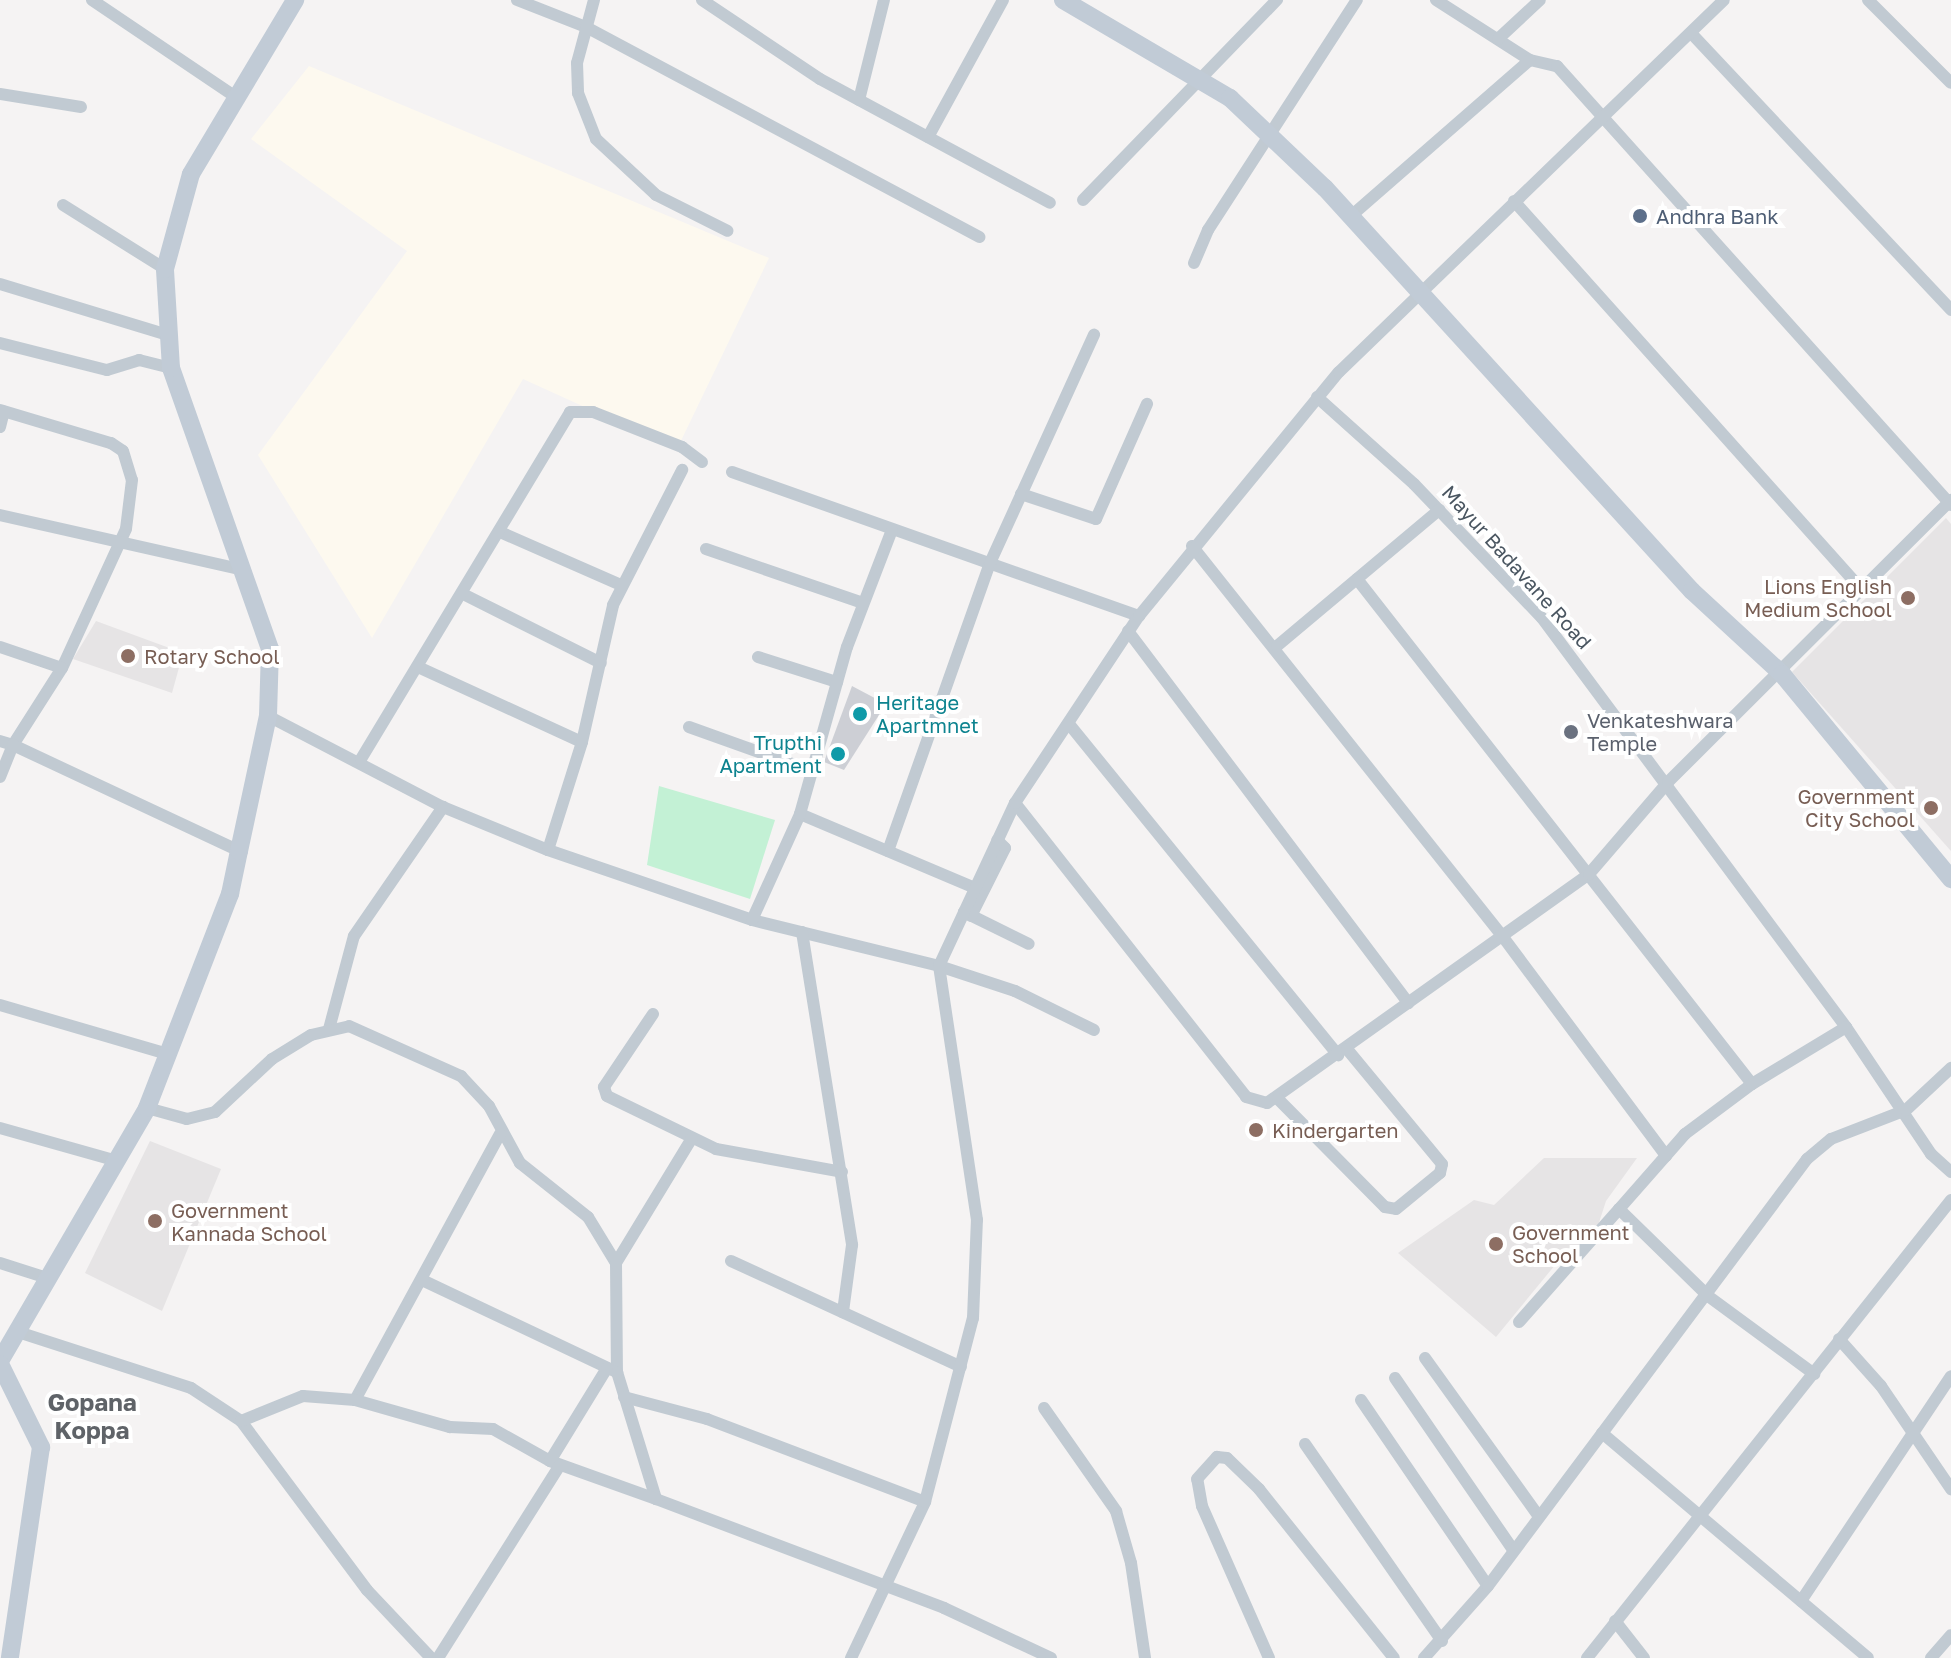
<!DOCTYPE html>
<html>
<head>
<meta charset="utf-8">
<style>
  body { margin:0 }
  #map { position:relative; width:1951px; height:1658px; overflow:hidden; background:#f5f3f3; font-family:"Golos Text",sans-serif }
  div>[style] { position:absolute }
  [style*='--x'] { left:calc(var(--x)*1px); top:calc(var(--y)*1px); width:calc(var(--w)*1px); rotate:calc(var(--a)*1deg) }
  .commercial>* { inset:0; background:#fdf9ef }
  .education>* { inset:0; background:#e6e4e5 }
  .green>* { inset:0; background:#c3f1d5 }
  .building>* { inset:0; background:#cdcfd5 }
  .street>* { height:12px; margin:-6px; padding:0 6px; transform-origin:6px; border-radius:6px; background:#c1cad2 }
  .secondary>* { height:18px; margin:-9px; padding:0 9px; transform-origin:9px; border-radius:9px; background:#c1cbd6 }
  .dots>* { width:22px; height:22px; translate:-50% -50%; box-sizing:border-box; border:4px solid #fff; border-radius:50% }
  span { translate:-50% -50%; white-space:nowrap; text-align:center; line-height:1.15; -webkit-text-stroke:8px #fff; paint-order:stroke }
  .service-label { font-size:20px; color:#4e5e75 }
  .left { translate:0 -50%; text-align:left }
  .street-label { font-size:20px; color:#4a5661 }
  .education-label { font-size:20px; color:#785e54 }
  .right { translate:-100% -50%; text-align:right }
  .culture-label { font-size:20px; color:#0d838f }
  .worship-label { font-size:20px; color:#5b616d }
  .quarter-label { font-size:24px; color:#5f6368; font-weight:700 }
</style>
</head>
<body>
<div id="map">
  <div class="commercial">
    <div style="clip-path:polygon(309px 66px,769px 258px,677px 449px,523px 379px,372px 638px,258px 455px,407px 251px,251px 139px)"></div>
  </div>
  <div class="education">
    <div style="clip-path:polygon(1946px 518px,1951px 524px,1951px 851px,1792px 672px)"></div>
    <div style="clip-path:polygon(96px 621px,183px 653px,172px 693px,73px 659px)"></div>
    <div style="clip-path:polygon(150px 1141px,221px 1169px,162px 1311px,85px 1273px)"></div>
    <div style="clip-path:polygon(1544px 1158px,1637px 1158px,1606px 1201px,1593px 1241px,1569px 1248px,1496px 1337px,1398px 1253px,1474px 1200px,1494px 1205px)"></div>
  </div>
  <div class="green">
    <div style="clip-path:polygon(659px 786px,775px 820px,750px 899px,647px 865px)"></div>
  </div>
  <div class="building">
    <div style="clip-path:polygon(852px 686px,886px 704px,844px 770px,824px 762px)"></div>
  </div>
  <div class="street">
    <div style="--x:92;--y:0;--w:177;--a:34"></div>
    <div style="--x:517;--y:0;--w:74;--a:21.4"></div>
    <div style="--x:586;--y:27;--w:446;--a:28.1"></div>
    <div style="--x:594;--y:0;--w:65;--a:105.1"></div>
    <div style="--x:577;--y:63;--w:30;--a:88"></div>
    <div style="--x:578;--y:93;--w:49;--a:68.6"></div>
    <div style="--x:596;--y:139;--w:82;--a:43"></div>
    <div style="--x:656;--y:195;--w:80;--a:26.6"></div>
    <div style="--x:702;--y:0;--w:142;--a:33.8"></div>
    <div style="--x:820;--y:79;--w:261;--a:28.3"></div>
    <div style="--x:1436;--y:0;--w:112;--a:32.6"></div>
    <div style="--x:1530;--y:60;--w:28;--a:13"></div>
    <div style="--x:1557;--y:66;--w:590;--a:48.09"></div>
    <div style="--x:1868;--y:0;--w:117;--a:45"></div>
    <div style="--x:1691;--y:33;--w:380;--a:46.8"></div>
    <div style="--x:1498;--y:39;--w:57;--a:-42.9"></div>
    <div style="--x:0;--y:94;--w:82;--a:9.1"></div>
    <div style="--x:859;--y:100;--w:103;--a:-76"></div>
    <div style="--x:928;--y:137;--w:156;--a:-61.3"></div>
    <div style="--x:1083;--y:200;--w:279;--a:-45.9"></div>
    <div style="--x:1514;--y:201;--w:522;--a:48.18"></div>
    <div style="--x:63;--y:205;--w:120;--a:32.1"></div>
    <div style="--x:1351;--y:216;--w:237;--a:-41.1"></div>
    <div style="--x:1194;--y:263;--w:36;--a:-67"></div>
    <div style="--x:1208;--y:230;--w:274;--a:-57.1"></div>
    <div style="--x:0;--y:284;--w:172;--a:16.9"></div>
    <div style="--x:0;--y:343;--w:110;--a:14.2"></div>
    <div style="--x:107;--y:370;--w:34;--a:-17"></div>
    <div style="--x:139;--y:360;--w:33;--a:14"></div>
    <div style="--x:1317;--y:397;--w:130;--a:41.9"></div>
    <div style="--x:1414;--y:484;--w:185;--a:46.3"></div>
    <div style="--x:1542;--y:618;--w:510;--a:53.38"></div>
    <div style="--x:1846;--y:1027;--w:153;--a:56.2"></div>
    <div style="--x:1931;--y:1154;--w:27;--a:42"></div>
    <div style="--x:0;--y:410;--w:116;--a:16.6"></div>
    <div style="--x:111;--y:443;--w:14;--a:34"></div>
    <div style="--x:123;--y:451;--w:30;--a:73"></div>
    <div style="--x:132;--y:480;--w:49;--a:97"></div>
    <div style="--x:126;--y:529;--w:153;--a:114.7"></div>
    <div style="--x:62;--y:668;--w:91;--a:122.5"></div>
    <div style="--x:13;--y:745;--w:14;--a:-163"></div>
    <div style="--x:0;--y:427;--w:16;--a:-76"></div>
    <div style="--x:732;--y:472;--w:432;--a:19.5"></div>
    <div style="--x:1021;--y:494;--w:79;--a:18.4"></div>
    <div style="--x:1096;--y:519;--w:126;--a:-66.1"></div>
    <div style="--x:0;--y:515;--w:246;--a:12.7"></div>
    <div style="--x:500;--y:532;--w:132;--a:23.7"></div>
    <div style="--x:1192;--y:546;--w:500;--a:51.5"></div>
    <div style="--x:1503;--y:937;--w:273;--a:53.3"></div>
    <div style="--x:706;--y:549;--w:166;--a:19"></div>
    <div style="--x:1357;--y:579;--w:641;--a:51.97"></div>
    <div style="--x:1752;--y:1084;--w:84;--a:143.3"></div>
    <div style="--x:1685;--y:1134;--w:100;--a:131.3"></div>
    <div style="--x:1619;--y:1209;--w:124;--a:44.3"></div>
    <div style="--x:1708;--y:1296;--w:132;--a:36.3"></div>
    <div style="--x:463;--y:594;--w:154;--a:26.6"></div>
    <div style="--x:1128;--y:631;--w:466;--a:53"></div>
    <div style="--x:1277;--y:646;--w:212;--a:-40"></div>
    <div style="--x:0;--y:647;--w:65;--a:18.7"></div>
    <div style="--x:758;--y:657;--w:83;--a:17.6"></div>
    <div style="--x:418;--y:667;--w:180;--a:24.6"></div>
    <div style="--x:268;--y:716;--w:197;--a:27.5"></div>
    <div style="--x:443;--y:807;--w:113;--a:22.3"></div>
    <div style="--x:548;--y:850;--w:216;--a:18.9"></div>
    <div style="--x:752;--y:920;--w:193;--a:13.8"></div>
    <div style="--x:939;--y:966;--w:80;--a:18.2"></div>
    <div style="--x:1015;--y:991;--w:88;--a:26.3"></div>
    <div style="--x:1069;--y:724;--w:427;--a:50.9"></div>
    <div style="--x:689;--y:727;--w:131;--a:19.7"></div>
    <div style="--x:361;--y:759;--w:405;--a:-58.9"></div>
    <div style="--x:570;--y:412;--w:23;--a:0"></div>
    <div style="--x:593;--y:412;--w:96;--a:21.5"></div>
    <div style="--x:682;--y:447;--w:25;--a:37"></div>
    <div style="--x:0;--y:777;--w:35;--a:-68"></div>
    <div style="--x:13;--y:745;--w:250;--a:25.1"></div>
    <div style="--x:1015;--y:803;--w:374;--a:51.8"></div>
    <div style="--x:1246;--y:1097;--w:22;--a:16"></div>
    <div style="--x:1267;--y:1103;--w:395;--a:-35.4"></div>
    <div style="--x:1589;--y:874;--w:121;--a:-49.3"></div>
    <div style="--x:1668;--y:782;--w:400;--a:-44.9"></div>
    <div style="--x:800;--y:814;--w:190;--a:22.9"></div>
    <div style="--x:548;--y:850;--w:113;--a:-72.5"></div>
    <div style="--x:582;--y:742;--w:140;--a:-77.2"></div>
    <div style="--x:613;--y:605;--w:152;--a:-62.9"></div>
    <div style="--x:888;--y:851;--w:306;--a:-70.5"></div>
    <div style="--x:990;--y:563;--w:251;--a:-65.5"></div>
    <div style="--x:964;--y:912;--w:72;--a:26.2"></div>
    <div style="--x:971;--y:916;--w:76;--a:-63.4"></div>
    <div style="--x:1005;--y:848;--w:11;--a:-135"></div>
    <div style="--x:752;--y:920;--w:116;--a:-65.6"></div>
    <div style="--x:800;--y:814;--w:173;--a:-74.3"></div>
    <div style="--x:847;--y:647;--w:125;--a:-69"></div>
    <div style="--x:802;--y:932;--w:317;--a:80.9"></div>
    <div style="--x:852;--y:1245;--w:68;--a:97.7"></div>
    <div style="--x:0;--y:1005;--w:175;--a:16.3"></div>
    <div style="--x:653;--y:1014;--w:88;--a:123.9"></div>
    <div style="--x:604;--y:1087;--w:9;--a:72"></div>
    <div style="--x:607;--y:1096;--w:121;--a:25.9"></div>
    <div style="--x:716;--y:1149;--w:128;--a:10.3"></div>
    <div style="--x:329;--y:1029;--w:96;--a:-75"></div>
    <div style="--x:354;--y:936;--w:157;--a:-55.4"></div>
    <div style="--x:1752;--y:1084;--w:110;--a:-31.2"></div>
    <div style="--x:1278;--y:1099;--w:152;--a:45.3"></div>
    <div style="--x:1385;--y:1207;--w:11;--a:10"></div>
    <div style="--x:1396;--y:1209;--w:57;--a:-39.3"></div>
    <div style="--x:1440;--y:1173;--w:9;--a:-77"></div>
    <div style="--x:1442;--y:1164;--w:149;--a:-129.6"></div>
    <div style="--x:147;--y:1108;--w:41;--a:15.4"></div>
    <div style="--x:187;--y:1119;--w:29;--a:-14"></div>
    <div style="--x:215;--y:1112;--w:78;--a:-42.9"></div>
    <div style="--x:272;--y:1059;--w:46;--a:-31.6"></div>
    <div style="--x:311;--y:1035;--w:39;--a:-13"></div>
    <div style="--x:349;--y:1026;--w:123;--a:24.1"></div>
    <div style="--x:461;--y:1076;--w:41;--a:47"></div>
    <div style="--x:489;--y:1106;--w:65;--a:61.5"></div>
    <div style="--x:520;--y:1163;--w:87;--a:38.5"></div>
    <div style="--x:588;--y:1217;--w:54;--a:58.7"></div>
    <div style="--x:616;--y:1263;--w:109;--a:89.5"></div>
    <div style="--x:617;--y:1372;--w:133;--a:72.9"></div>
    <div style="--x:656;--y:1499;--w:308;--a:20.7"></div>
    <div style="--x:944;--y:1608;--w:118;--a:25"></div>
    <div style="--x:0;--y:1128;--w:118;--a:15.7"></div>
    <div style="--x:731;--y:1261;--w:253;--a:24.7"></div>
    <div style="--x:0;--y:1263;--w:49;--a:17.7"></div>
    <div style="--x:616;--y:1263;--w:146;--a:-58.7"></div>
    <div style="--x:422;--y:1280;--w:216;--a:25.3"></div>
    <div style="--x:1519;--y:1322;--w:151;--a:-48.5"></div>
    <div style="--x:18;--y:1332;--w:182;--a:17.9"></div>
    <div style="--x:191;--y:1388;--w:60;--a:33.4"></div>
    <div style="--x:241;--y:1421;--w:211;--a:53.3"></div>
    <div style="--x:367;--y:1590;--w:93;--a:46.7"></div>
    <div style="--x:1839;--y:1339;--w:63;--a:48.2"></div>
    <div style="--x:1881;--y:1386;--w:125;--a:55.8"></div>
    <div style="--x:1425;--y:1358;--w:193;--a:54.3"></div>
    <div style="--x:1395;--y:1378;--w:209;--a:55.5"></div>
    <div style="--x:624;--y:1397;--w:86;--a:14.8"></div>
    <div style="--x:707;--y:1419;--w:233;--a:20.8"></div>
    <div style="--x:355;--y:1400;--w:303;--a:-61.4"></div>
    <div style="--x:1361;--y:1400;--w:225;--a:55.7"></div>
    <div style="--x:1044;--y:1408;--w:126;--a:55"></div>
    <div style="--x:1116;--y:1511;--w:54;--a:73.9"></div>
    <div style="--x:1131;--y:1563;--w:96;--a:81.6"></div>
    <div style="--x:241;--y:1421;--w:67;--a:-22"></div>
    <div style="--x:303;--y:1396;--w:52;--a:4.4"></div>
    <div style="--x:355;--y:1400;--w:99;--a:15.9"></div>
    <div style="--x:450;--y:1427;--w:43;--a:2.7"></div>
    <div style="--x:493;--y:1429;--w:65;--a:29.3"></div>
    <div style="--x:550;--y:1461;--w:113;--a:19.7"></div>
    <div style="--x:1602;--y:1433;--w:348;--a:40.2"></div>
    <div style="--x:1305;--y:1444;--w:240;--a:55.2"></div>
    <div style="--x:550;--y:1461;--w:109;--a:-58.5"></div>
    <div style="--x:1801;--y:1601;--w:270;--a:-56.3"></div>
    <div style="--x:1615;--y:1621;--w:47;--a:51.9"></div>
    <div style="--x:438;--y:1658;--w:228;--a:-57.7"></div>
    <div style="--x:851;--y:1658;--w:173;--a:-64.6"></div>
    <div style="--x:925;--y:1502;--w:190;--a:-75.4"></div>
    <div style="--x:973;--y:1318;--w:98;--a:-87.7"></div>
    <div style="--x:977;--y:1220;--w:257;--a:-98.5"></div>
    <div style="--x:939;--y:966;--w:180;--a:-65"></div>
    <div style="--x:1015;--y:803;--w:224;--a:-56.5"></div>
    <div style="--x:1139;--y:616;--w:315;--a:-50.7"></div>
    <div style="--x:1339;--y:372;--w:535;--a:-44.02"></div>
    <div style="--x:1269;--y:1658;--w:166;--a:-113.8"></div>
    <div style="--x:1202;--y:1506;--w:27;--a:-100"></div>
    <div style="--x:1197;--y:1479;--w:30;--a:-48"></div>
    <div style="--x:1217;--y:1457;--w:10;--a:6"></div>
    <div style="--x:1227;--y:1458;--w:45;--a:44.1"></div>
    <div style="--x:1259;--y:1489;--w:216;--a:51.4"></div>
    <div style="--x:1424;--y:1658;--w:96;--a:-48.4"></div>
    <div style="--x:1488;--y:1586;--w:533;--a:-53.24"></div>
    <div style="--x:1807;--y:1159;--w:31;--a:-40"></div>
    <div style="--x:1831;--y:1139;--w:80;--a:-21.1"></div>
    <div style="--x:1906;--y:1110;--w:62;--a:-43"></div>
    <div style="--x:1587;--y:1658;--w:585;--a:-51.52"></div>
    <div style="--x:1931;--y:1658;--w:30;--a:-49"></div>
  </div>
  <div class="secondary">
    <div style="--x:1063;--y:0;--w:194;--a:30.4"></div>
    <div style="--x:1230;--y:98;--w:131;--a:43.5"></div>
    <div style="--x:1325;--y:188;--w:545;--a:47.68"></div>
    <div style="--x:1692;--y:591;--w:122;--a:42.7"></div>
    <div style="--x:1782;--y:674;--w:266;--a:50.5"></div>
    <div style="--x:0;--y:1361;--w:293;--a:-59.8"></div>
    <div style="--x:147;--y:1108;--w:230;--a:-68.8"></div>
    <div style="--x:230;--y:894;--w:44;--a:-78.2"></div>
    <div style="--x:239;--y:851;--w:138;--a:-77.9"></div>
    <div style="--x:268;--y:716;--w:67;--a:-88.3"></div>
    <div style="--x:270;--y:649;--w:298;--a:-109.4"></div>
    <div style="--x:171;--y:368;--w:99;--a:-93.5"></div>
    <div style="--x:165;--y:269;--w:98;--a:-74.7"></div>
    <div style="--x:191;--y:174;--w:203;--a:-59.1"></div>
    <div style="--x:0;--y:1364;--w:93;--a:63.7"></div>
    <div style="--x:41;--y:1447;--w:213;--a:98.4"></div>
  </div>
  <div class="dots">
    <div style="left:1640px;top:216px;background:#5c6f8a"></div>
    <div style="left:1908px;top:598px;background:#8d6e63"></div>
    <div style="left:128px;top:656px;background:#8d6e63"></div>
    <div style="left:860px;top:714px;background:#0f9aa8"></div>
    <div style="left:1571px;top:732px;background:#6b7280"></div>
    <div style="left:838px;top:754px;background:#0f9aa8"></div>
    <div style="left:1931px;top:808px;background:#8d6e63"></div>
    <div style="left:1256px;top:1130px;background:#8d6e63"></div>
    <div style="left:155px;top:1221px;background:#8d6e63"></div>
    <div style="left:1496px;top:1244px;background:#8d6e63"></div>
  </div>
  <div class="service-label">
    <span class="left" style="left:1656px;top:216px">Andhra Bank</span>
  </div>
  <div class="street-label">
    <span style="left:1517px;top:567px;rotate:48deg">Mayur Badavane Road</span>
  </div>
  <div class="education-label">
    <span class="right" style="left:1892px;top:598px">Lions English<br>Medium School</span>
    <span class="left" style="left:144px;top:656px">Rotary School</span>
    <span class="right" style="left:1915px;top:808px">Government<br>City School</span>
    <span class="left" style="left:1272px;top:1130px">Kindergarten</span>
    <span class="left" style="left:171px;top:1222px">Government<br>Kannada School</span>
    <span class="left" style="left:1512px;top:1244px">Government<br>School</span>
  </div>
  <div class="culture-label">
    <span class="left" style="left:876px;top:714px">Heritage<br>Apartmnet</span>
    <span class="right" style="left:822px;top:754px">Trupthi<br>Apartment</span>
  </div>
  <div class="worship-label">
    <span class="left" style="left:1587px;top:732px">Venkateshwara<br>Temple</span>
  </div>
  <div class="quarter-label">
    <span style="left:92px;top:1416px">Gopana<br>Koppa</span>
  </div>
</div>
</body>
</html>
